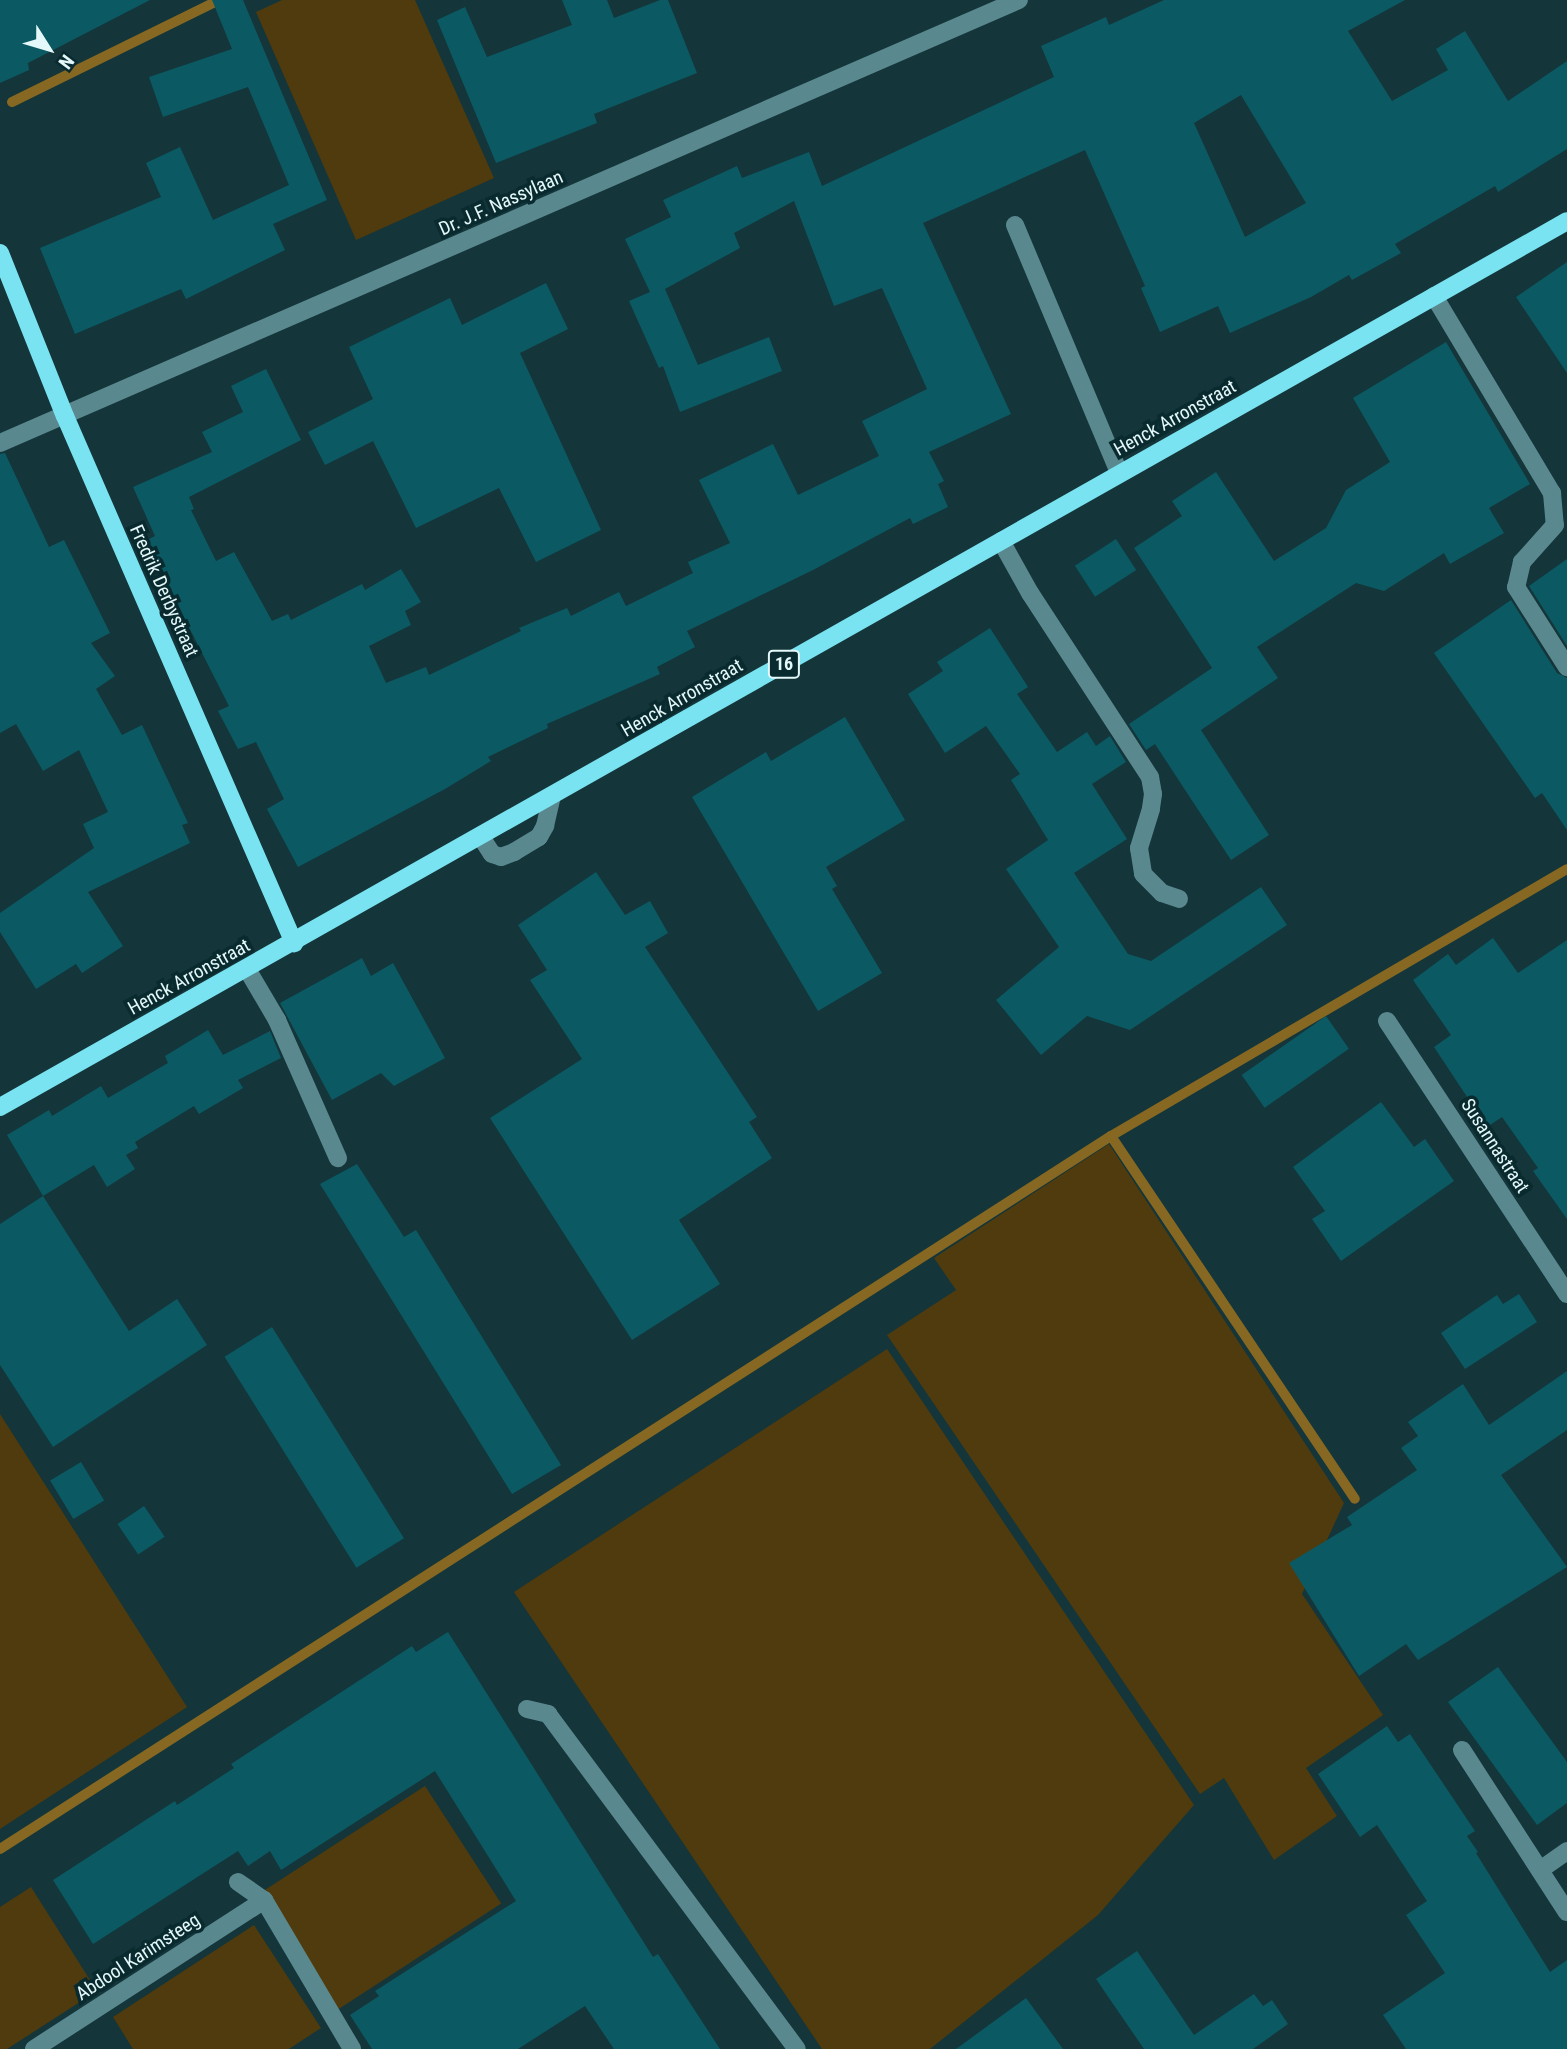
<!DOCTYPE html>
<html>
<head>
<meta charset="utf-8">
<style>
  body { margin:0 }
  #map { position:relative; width:1567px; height:2049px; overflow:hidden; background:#143539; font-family:"Roboto Condensed",sans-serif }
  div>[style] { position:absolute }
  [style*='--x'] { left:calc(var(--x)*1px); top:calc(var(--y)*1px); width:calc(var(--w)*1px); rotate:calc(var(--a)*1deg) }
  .green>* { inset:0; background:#4f3b0e; transform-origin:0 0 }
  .stream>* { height:10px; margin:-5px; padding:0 5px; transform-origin:5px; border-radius:5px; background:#866822 }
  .building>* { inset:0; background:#0b5a63; transform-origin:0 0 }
  .minor>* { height:18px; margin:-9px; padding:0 9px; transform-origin:9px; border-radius:9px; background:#59898f }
  .major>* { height:18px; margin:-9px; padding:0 9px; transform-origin:9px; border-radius:9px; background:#79e3f1 }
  span { translate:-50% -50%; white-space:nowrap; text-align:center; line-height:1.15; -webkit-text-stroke:7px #092b2f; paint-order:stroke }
  .shield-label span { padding:2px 5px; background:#092b2f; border:2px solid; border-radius:5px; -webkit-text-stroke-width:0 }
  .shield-label { font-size:18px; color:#e4f7f9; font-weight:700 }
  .street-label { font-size:19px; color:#e4f7f9 }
  .north { position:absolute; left:14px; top:14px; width:70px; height:70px; -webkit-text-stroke:5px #092b2f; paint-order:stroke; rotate:127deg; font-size:19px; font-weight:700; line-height:28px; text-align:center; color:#e4f7f9 }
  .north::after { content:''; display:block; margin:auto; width:24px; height:32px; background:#e4f7f9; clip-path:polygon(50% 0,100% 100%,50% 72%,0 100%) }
</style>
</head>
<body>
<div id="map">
  <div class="green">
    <div style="clip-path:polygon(282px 0,415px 0,494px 178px,356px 240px,256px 12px)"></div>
    <div style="clip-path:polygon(1109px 1144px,1344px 1503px,1302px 1594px,1383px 1715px,1306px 1768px,1337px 1816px,1274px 1860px,1224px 1778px,1200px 1794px,887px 1335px,956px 1290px,934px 1258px)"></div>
    <div style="clip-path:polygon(887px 1349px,1194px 1805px,1098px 1915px,930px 2049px,822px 2049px,514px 1592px)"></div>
    <div style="clip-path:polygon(0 1414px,187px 1707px,0 1829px)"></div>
    <div style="left:425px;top:1786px;width:140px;height:197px;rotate:57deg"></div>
    <div style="clip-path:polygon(31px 1887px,97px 1991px,7px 2049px,0 2049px,0 1907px)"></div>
    <div style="clip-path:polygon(254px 1925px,321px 2028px,289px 2049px,133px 2049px,113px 2017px)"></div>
  </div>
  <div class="stream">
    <div style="--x:12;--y:102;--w:224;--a:-26.2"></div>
    <div style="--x:1111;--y:1136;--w:437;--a:56.1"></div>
    <div style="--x:0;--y:1849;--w:1320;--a:-32.69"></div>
    <div style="--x:1111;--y:1136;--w:528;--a:-30.35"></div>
  </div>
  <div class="building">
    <div style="clip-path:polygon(0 0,150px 0,28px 63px,29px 70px,0 83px)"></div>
    <div style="clip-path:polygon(212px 0,243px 0,327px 200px,273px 224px,285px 250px,186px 299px,181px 289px,75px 334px,40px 248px,161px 197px,146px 163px,180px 147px,213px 220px,289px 185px,248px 87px,163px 117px,149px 77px,232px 49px)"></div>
    <div style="clip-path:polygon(562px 0,607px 0,614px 18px,660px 0,668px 0,697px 73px,594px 114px,597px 123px,496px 163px,437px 20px,465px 7px,487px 57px,572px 25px)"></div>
    <div style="clip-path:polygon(evenodd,1164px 0,1405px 0,1348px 31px,1392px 101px,1448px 70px,1436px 49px,1465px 31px,1508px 101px,1567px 61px,1567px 149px,1498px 192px,1495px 186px,1395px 244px,1401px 253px,1352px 280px,1349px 275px,1311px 297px,1230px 333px,1218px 306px,1160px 332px,1141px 288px,1145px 286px,1085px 150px,923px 223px,1011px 414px,929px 452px,944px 481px,938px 484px,948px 507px,913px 524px,910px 518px,813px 570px,687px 631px,695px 647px,657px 667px,660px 674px,547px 724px,548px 728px,488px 757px,491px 761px,445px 789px,298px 867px,267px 809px,284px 799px,256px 742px,238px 749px,218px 711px,229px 706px,145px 541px,155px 536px,133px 487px,212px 452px,202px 432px,243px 412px,231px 386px,266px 369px,301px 440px,189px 497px,194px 509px,191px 510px,216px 561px,234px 552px,272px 621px,288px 614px,291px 620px,362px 584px,365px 590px,401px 569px,421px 602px,405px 611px,411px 625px,369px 646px,386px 683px,426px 667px,429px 675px,521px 631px,519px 628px,567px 608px,571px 616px,619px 592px,626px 606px,693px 573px,688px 562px,730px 543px,699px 480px,773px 444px,798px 495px,879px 456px,862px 421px,927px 389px,882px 288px,834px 306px,794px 201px,734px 233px,740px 248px,665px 289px,698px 365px,769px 337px,782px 371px,680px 412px,663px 366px,659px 368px,629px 301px,650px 292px,625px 239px,671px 217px,663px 200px,737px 166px,742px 178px,809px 152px,822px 186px,1054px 77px,1041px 46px,1106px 17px,1109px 25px,1164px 0,1241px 95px,1306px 203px,1245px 237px,1194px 123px,1241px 95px)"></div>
    <div style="clip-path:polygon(1567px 262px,1567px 373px,1516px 297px)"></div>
    <div style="clip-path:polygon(546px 283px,568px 329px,520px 353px,601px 530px,536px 562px,499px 488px,416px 528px,373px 441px,325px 465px,308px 432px,373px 399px,349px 347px,450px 298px,462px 325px)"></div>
    <div style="clip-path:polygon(1446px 342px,1530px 484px,1489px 508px,1504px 533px,1450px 564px,1444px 553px,1384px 591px,1356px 583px,1257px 647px,1278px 678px,1201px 730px,1269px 835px,1231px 860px,1155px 744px,1146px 750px,1129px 724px,1212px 668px,1134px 548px,1182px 516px,1172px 501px,1216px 472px,1274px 561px,1326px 528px,1346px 490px,1390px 462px,1353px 398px)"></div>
    <div style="clip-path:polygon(5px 453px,49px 547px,64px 540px,110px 633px,91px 643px,115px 676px,96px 689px,122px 735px,142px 725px,188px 823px,182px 825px,190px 843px,88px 892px,123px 946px,82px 973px,76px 964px,36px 989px,0 932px,0 913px,94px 848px,83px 824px,108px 812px,79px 750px,43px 771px,16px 724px,0 733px,0 454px)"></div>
    <div style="left:1116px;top:539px;width:37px;height:49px;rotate:57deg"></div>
    <div style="clip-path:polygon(1567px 559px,1567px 646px,1529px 586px)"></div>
    <div style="clip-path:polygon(1511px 600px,1557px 673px,1567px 678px,1567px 830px,1542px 793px,1535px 798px,1434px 653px)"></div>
    <div style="clip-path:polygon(990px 628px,1028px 687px,1017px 694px,1057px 752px,1087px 732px,1096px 746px,1110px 736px,1126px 762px,1092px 784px,1127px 839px,1074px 873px,1128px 954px,1151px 961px,1261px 887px,1287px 925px,1130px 1030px,1087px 1016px,1041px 1055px,996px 1000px,1059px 947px,1006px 869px,1048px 840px,1011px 780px,1020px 774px,986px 726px,945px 753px,908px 694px,943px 671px,937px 662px)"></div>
    <div style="clip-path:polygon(845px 717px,905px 820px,826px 867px,837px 886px,832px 889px,882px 973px,818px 1011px,692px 797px,766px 752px,771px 761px)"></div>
    <div style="clip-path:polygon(596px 872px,625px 915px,650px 901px,668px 933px,645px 947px,757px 1117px,749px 1122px,772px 1158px,679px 1220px,720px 1284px,632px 1340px,490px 1118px,582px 1059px,530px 980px,547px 970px,518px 925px)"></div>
    <div style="clip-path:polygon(1493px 938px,1518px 973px,1567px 940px,1567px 1219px,1533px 1171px,1538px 1168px,1502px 1117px,1487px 1127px,1434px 1047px,1451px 1035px,1413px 980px,1448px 954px,1456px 965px)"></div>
    <div style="clip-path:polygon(362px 958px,371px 976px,393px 963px,445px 1058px,394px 1086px,381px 1073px,332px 1100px,280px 1003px)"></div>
    <div style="left:1326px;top:1016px;width:40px;height:103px;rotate:55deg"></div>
    <div style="clip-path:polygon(208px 1030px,223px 1055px,270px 1031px,281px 1058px,238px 1080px,243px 1088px,199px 1114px,194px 1106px,135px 1142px,138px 1148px,126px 1155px,135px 1169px,107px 1187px,94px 1165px,43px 1196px,7px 1135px,49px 1110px,52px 1116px,101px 1086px,108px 1098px,168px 1063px,165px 1056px)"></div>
    <div style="clip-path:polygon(1381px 1102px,1414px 1147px,1425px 1139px,1454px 1181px,1341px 1261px,1312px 1219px,1325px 1211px,1293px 1167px)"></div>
    <div style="clip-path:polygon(357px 1164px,404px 1237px,416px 1230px,561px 1465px,512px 1494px,320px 1184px)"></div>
    <div style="clip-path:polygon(43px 1196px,129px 1331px,177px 1299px,207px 1345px,53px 1447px,0 1365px,0 1224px)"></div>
    <div style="clip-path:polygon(1519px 1294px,1537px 1322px,1465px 1369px,1441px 1333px,1497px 1295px,1503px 1304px)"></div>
    <div style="left:272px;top:1327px;width:249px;height:56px;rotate:58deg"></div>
    <div style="clip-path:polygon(1567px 1371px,1567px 1430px,1501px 1475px,1567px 1567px,1418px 1660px,1406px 1644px,1359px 1676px,1289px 1563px,1352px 1525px,1347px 1517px,1417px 1470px,1401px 1448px,1418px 1436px,1408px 1422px,1463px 1384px,1489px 1425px)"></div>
    <div style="left:81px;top:1462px;width:45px;height:36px;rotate:59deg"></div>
    <div style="left:144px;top:1506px;width:37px;height:32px;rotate:56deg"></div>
    <div style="clip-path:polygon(448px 1632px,653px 1957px,658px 1954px,720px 2049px,614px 2049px,585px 2006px,518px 2049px,372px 2049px,350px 2015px,379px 1996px,375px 1991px,516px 1901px,435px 1771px,281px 1870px,270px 1851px,248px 1866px,238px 1851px,93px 1944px,53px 1880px,175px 1801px,177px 1805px,234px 1768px,231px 1764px,412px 1646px,416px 1652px)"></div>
    <div style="clip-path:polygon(1498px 1667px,1567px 1762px,1567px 1803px,1537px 1825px,1448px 1702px)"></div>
    <div style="clip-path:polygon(1387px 1726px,1398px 1742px,1410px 1734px,1475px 1831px,1467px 1836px,1478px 1852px,1476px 1853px,1550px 1972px,1567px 1960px,1567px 2049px,1406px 2049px,1383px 2015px,1445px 1973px,1406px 1915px,1427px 1901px,1377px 1825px,1360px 1837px,1318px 1774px)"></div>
    <div style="clip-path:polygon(1137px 1951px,1194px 2035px,1254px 1994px,1263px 2006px,1272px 2000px,1288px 2024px,1253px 2049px,1144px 2049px,1096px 1979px)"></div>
    <div style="clip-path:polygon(1026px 1998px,1063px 2049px,956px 2049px)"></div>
  </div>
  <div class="minor">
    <div style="--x:1015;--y:225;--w:269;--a:67.2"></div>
    <div style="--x:1434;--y:296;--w:230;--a:59.1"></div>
    <div style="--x:1552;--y:493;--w:32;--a:85"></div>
    <div style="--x:1555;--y:525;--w:50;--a:131.7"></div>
    <div style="--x:1522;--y:562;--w:26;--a:103"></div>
    <div style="--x:1516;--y:587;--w:95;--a:57.5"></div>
    <div style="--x:0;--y:443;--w:1111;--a:-23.5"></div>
    <div style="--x:1001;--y:541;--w:60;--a:60.9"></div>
    <div style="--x:1030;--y:593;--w:220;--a:56.9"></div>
    <div style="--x:1150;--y:777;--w:17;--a:80"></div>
    <div style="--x:1153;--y:794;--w:15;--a:98"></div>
    <div style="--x:1151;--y:809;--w:41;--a:107.1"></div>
    <div style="--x:1139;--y:848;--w:26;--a:81"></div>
    <div style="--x:1143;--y:874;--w:27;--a:45"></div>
    <div style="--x:1162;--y:893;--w:18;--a:19"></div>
    <div style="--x:481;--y:837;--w:20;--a:57"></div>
    <div style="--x:492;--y:854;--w:9;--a:18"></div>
    <div style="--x:501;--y:857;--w:14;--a:-21"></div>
    <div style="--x:514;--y:852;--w:29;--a:-31"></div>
    <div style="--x:539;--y:837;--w:13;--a:-61"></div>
    <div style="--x:545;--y:826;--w:31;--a:-77"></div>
    <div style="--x:247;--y:969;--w:59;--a:59.5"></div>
    <div style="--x:277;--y:1020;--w:151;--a:66.2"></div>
    <div style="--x:1387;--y:1021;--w:327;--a:56.6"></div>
    <div style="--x:527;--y:1709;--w:22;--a:13"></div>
    <div style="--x:548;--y:1714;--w:417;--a:53.4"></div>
    <div style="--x:1462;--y:1750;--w:193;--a:57.1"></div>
    <div style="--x:1540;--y:1870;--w:33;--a:-35"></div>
    <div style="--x:238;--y:1882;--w:32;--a:35"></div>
    <div style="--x:264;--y:1900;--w:173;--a:59.4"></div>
    <div style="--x:34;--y:2049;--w:274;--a:-32.9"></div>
  </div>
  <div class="major">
    <div style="--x:0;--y:253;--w:175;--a:68.3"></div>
    <div style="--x:65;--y:416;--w:575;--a:66.51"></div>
    <div style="--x:0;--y:1107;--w:1800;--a:-29.48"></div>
  </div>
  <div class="shield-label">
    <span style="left:784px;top:664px">16</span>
  </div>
  <div class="street-label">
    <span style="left:501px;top:203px;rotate:-24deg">Dr. J.F. Nassylaan</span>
    <span style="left:1175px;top:418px;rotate:-29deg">Henck Arronstraat</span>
    <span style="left:164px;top:591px;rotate:66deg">Fredrik Derbystraat</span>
    <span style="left:682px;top:698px;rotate:-30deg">Henck Arronstraat</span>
    <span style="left:189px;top:977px;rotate:-29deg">Henck Arronstraat</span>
    <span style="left:1495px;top:1146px;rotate:57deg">Susannastraat</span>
    <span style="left:138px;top:1957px;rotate:-33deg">Abdool Karimsteeg</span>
  </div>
  <div class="north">N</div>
</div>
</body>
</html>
